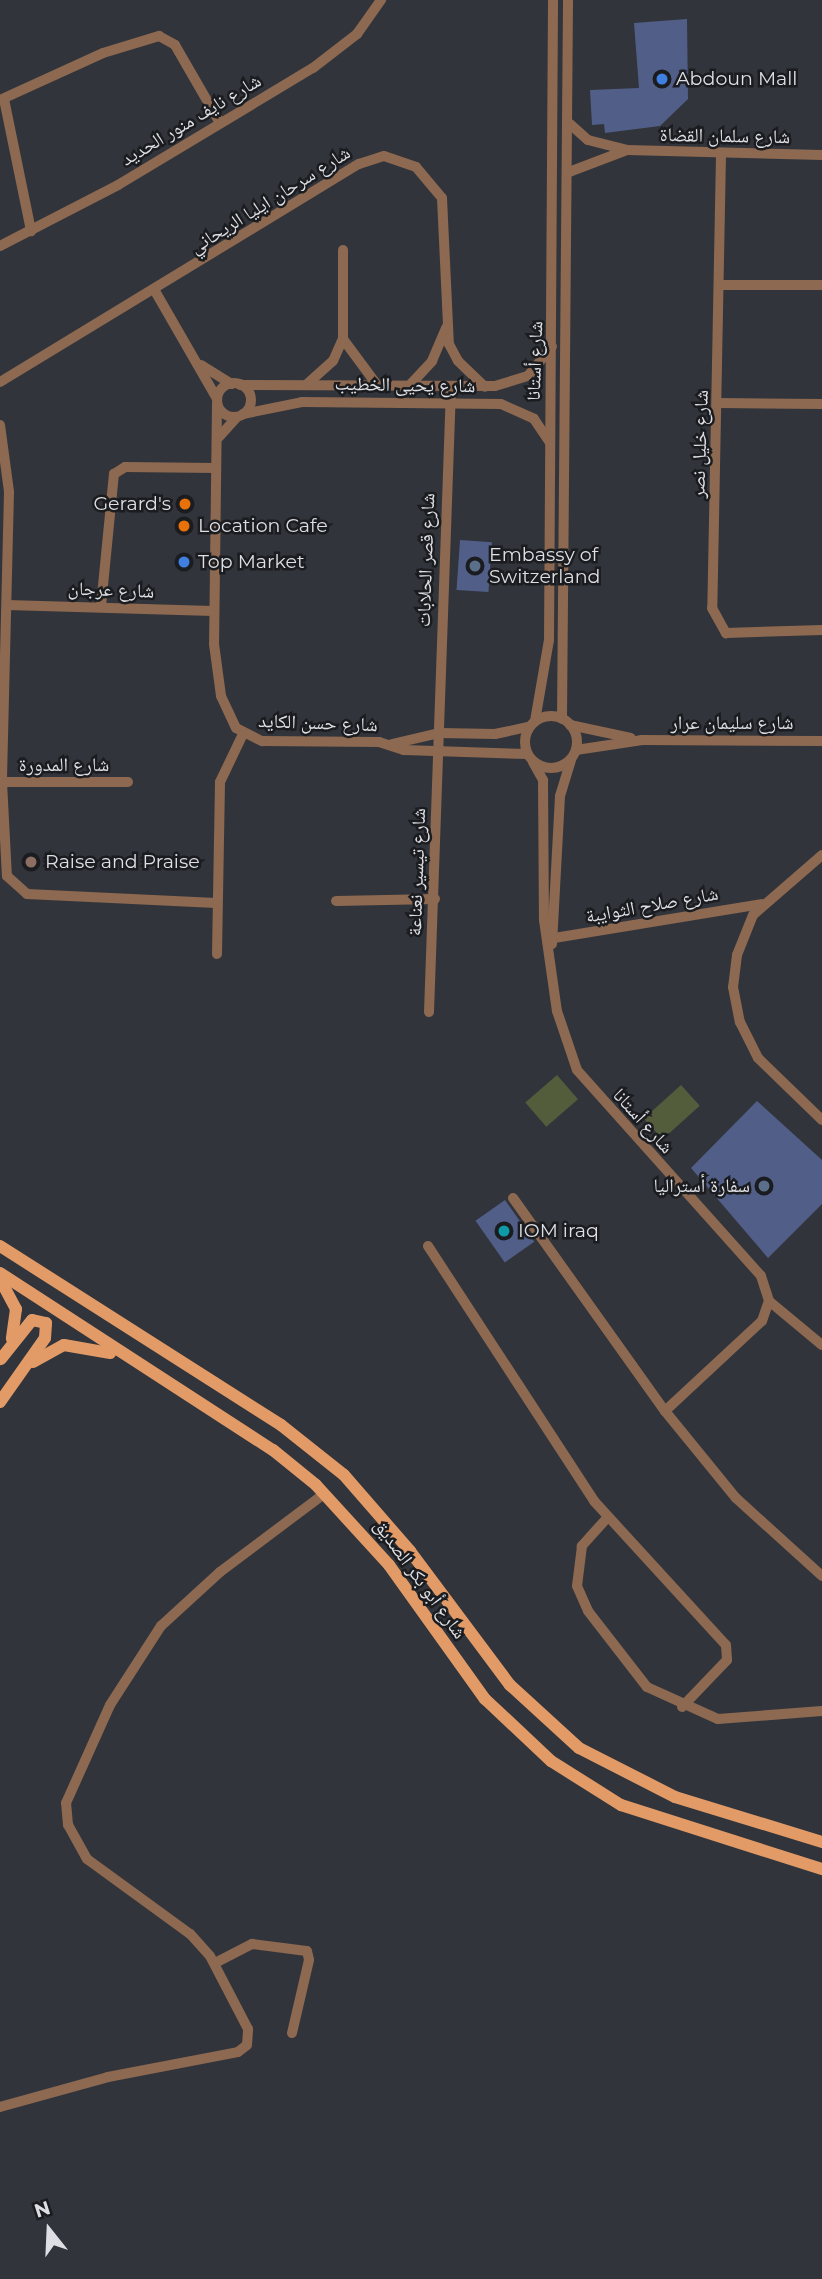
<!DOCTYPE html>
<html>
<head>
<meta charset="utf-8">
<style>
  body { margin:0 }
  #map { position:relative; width:822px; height:2279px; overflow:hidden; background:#32343b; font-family:Montserrat,"Noto Naskh Arabic",sans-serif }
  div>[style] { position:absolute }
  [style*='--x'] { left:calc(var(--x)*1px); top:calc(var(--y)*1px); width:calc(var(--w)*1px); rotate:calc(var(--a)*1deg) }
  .green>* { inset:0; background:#535c3b; transform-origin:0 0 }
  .building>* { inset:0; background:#515e88; transform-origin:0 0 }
  .minor>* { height:10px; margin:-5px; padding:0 5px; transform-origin:5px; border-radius:5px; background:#8c6950 }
  .minor>.ring { margin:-5px; padding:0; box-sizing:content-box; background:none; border:10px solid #8c6950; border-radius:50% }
  .major>* { height:12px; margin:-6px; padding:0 6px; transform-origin:6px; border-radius:6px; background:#e29b66 }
  .dots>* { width:19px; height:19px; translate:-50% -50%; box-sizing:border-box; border:4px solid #1b1c1f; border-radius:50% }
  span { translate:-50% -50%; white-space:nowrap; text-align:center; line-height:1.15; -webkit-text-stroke:5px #1b1c1f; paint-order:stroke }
  .poi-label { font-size:19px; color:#dddfe4 }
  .left { translate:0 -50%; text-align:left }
  .right { translate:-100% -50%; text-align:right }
  .street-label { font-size:19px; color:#dddfe4 }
  .north { position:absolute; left:14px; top:2195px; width:70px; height:70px; -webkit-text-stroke:5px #1b1c1f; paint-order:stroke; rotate:342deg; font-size:19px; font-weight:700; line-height:28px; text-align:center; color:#dddfe4 }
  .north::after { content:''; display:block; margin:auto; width:24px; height:32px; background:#dddfe4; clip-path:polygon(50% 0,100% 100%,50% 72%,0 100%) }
</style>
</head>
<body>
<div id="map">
  <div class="green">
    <div style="left:557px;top:1075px;width:32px;height:42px;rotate:49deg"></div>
    <div style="left:681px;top:1085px;width:28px;height:50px;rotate:48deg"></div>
  </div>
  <div class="building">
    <div style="clip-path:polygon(687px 19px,688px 99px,660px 126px,605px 133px,604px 124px,592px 125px,590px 90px,639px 88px,634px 23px)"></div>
    <div style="left:460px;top:540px;width:32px;height:50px;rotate:4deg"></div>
    <div style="clip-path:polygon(757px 1101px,822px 1160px,822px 1204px,768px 1258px,691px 1168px)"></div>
    <div style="left:505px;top:1200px;width:51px;height:36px;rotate:55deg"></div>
  </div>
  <div class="minor">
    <div style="--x:4;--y:99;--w:135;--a:78.4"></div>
    <div style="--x:0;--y:100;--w:113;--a:-24.5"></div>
    <div style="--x:103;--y:53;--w:59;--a:-16.9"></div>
    <div style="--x:159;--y:36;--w:18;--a:29"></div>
    <div style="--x:175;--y:45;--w:90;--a:60"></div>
    <div style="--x:570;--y:124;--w:24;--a:42"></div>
    <div style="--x:588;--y:140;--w:40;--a:14.4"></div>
    <div style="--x:627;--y:150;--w:195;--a:1.5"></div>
    <div style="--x:721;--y:155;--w:453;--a:91.1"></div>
    <div style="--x:712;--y:608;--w:29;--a:61"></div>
    <div style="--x:726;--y:633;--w:96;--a:-1.8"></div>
    <div style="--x:569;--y:172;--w:62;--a:-20.8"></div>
    <div style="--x:0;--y:246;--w:133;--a:-27.3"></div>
    <div style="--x:118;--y:185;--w:227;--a:-31"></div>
    <div style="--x:313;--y:68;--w:56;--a:-37.7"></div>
    <div style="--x:357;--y:34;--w:42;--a:-54.8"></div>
    <div style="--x:720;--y:285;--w:102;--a:0"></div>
    <div style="--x:155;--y:291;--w:125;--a:60.1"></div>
    <div style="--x:343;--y:339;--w:57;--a:53.5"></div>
    <div style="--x:201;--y:365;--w:36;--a:32"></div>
    <div style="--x:0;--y:382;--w:420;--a:-31.3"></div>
    <div style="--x:359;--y:164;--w:26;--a:-18"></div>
    <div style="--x:384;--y:156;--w:34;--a:19"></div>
    <div style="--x:416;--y:167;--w:40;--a:50"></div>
    <div style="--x:442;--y:198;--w:146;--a:87.3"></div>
    <div style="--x:449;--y:344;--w:19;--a:62"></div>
    <div style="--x:458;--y:361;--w:37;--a:44"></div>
    <div class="ring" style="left:217px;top:383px;width:24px;height:24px"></div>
    <div style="--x:240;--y:385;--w:255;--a:0.2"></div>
    <div style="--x:495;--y:386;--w:34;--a:-17"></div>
    <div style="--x:528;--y:376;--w:38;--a:-51"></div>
    <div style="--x:306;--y:385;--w:36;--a:-42"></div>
    <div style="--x:333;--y:361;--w:24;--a:-66"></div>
    <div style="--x:343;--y:339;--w:89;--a:-90"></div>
    <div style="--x:409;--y:386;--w:34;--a:-47"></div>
    <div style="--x:432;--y:361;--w:36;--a:-67"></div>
    <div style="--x:719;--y:403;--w:103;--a:0.6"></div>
    <div style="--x:217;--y:404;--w:240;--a:90.7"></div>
    <div style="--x:214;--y:644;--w:52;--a:82.3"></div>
    <div style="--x:221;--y:696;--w:35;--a:65"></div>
    <div style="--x:236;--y:728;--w:29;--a:27"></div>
    <div style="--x:262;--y:741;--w:117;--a:0.5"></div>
    <div style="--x:379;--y:742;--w:26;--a:18"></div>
    <div style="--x:404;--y:750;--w:123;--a:1.9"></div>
    <div style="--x:243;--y:414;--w:60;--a:-11.5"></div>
    <div style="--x:302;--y:402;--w:199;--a:0.6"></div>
    <div style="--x:501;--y:404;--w:36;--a:24"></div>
    <div style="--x:534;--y:419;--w:29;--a:56"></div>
    <div style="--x:0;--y:425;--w:68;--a:82.3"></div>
    <div style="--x:9;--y:492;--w:290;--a:91.4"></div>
    <div style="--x:2;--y:782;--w:94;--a:87"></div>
    <div style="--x:7;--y:876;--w:27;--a:42"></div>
    <div style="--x:27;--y:894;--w:189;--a:2.7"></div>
    <div style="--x:219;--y:437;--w:27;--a:-48"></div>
    <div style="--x:7;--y:605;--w:206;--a:1.7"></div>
    <div style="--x:101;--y:606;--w:133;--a:-84.4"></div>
    <div style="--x:114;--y:474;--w:13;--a:-32"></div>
    <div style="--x:125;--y:467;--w:90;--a:0.6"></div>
    <div class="ring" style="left:525px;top:716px;width:42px;height:42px"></div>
    <div style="--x:562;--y:719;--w:719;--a:-89.52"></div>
    <div style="--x:535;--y:721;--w:82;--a:-80.2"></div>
    <div style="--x:549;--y:640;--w:640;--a:-89.64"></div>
    <div style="--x:570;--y:725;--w:62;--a:12"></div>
    <div style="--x:392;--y:744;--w:48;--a:-13.2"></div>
    <div style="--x:439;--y:733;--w:56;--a:1"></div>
    <div style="--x:495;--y:734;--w:35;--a:-12"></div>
    <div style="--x:576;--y:750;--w:67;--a:-8.6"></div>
    <div style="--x:642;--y:740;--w:180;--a:0.3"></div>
    <div style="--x:533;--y:762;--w:21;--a:61"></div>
    <div style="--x:543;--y:780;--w:140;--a:89.6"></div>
    <div style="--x:544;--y:920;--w:92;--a:81.9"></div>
    <div style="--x:557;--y:1011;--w:62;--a:71.3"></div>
    <div style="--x:577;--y:1070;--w:276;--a:48.2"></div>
    <div style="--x:761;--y:1276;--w:26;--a:72"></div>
    <div style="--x:769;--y:1301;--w:69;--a:39.7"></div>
    <div style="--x:0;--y:782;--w:128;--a:0"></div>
    <div style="--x:822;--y:855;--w:91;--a:139"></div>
    <div style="--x:753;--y:915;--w:43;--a:111.8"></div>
    <div style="--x:737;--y:955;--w:32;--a:97"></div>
    <div style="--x:733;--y:987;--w:36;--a:79"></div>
    <div style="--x:740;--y:1022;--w:40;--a:63.4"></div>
    <div style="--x:758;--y:1058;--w:89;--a:44.1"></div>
    <div style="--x:336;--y:901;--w:99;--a:-1.2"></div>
    <div style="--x:548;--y:939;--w:216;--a:-9.3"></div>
    <div style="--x:552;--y:944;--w:148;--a:-86.9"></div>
    <div style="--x:560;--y:796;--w:38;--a:-73"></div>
    <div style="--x:217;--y:954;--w:172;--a:-89"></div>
    <div style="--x:220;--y:782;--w:53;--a:-64.4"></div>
    <div style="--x:429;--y:1012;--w:625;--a:-87.98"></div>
    <div style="--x:513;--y:1198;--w:262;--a:54.5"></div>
    <div style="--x:665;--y:1411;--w:132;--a:-42.9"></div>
    <div style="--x:762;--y:1321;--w:21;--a:-71"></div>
    <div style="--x:428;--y:1246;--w:304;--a:56.9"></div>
    <div style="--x:594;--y:1501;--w:195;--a:47.5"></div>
    <div style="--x:726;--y:1645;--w:15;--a:86"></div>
    <div style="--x:727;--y:1660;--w:65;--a:133.8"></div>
    <div style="--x:665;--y:1411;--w:112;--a:50.8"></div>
    <div style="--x:736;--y:1498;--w:116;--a:42.2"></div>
    <div style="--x:607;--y:1518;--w:38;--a:132"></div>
    <div style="--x:582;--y:1546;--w:40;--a:97.1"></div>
    <div style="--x:577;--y:1586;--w:27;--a:66"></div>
    <div style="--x:588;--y:1611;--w:96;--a:52.2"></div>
    <div style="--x:647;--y:1687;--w:78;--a:24.3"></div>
    <div style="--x:718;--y:1719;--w:104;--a:-4.4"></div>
    <div style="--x:215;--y:1963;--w:42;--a:-27.2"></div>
    <div style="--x:252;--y:1944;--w:55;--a:7.3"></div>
    <div style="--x:307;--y:1951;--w:9;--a:77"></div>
    <div style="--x:309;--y:1960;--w:75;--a:103.1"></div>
    <div style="--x:0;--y:2107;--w:112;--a:-15.5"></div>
    <div style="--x:108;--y:2077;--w:132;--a:-10.9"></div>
    <div style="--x:238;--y:2052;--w:11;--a:-38"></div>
    <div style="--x:247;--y:2045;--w:16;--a:-86"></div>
    <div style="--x:248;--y:2029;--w:82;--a:-117.5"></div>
    <div style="--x:210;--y:1956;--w:30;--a:-132"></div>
    <div style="--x:190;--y:1934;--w:127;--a:-143.9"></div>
    <div style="--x:87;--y:1859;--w:39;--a:-119"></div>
    <div style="--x:68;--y:1825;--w:22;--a:-95"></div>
    <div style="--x:66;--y:1803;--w:107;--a:-65.8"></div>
    <div style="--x:110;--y:1705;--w:94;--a:-57.2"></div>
    <div style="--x:161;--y:1626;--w:80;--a:-42.5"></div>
    <div style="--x:220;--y:1572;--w:130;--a:-36.9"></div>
  </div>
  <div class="major">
    <div style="--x:0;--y:1246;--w:333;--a:32.5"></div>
    <div style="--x:281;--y:1425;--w:80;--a:38.4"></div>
    <div style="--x:344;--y:1475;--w:101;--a:49"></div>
    <div style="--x:410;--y:1551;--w:167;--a:53.3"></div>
    <div style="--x:510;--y:1685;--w:93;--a:42.4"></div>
    <div style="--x:579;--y:1748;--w:108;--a:27"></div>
    <div style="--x:675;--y:1797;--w:154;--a:17"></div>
    <div style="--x:0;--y:1273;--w:325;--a:33"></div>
    <div style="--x:273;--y:1450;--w:55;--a:39.1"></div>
    <div style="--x:316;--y:1485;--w:108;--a:47.6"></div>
    <div style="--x:389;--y:1565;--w:165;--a:54.4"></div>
    <div style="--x:485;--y:1699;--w:91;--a:43.2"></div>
    <div style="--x:551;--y:1761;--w:83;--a:32.2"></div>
    <div style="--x:621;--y:1805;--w:211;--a:17.7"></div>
    <div style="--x:0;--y:1279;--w:34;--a:62"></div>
    <div style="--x:16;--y:1309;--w:30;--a:98"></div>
    <div style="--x:33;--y:1362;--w:35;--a:-29"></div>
    <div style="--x:64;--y:1345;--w:47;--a:9.9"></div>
    <div style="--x:0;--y:1402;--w:78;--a:-54.9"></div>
    <div style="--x:45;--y:1338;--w:15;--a:-86"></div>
    <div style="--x:46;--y:1323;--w:14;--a:-168"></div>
    <div style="--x:32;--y:1320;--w:50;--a:128.5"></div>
  </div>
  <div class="dots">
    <div style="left:662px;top:79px;background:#3f7fe0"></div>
    <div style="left:185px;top:504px;background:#e8710a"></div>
    <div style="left:184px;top:526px;background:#e8710a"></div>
    <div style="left:184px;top:562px;background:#3f7fe0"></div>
    <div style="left:475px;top:566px;background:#5c6f8a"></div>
    <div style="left:31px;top:862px;background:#8d6e63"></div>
    <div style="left:764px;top:1186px;background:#5c6f8a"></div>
    <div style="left:504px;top:1231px;background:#0f9aa8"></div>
  </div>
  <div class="poi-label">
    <span class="left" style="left:676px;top:79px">Abdoun Mall</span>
    <span class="right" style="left:171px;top:504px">Gerard's</span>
    <span class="left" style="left:198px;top:526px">Location Cafe</span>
    <span class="left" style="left:489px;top:566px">Embassy of<br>Switzerland</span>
    <span class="left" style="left:198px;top:562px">Top Market</span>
    <span class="left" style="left:45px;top:862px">Raise and Praise</span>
    <span class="right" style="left:750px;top:1186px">سفارة أستراليا</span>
    <span class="left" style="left:518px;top:1231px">IOM iraq</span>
  </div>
  <div class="street-label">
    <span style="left:191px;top:120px;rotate:-31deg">شارع نايف منور الحديد</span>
    <span style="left:725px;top:136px;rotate:1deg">شارع سلمان القضاة</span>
    <span style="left:270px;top:200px;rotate:-32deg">شارع سرحان ايليا الريحاني</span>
    <span style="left:535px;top:361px;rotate:-88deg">شارع أستانا</span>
    <span style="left:405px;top:385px;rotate:1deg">شارع يحيى الخطيب</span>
    <span style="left:700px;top:444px;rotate:-88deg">شارع خليل نصر</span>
    <span style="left:426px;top:560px;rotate:-88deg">شارع قصر الحلابات</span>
    <span style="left:111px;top:590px;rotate:2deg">شارع عرجان</span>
    <span style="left:318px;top:723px;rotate:2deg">شارع حسن الكايد</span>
    <span style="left:732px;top:723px">شارع سليمان عرار</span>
    <span style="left:64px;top:765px">شارع المدورة</span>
    <span style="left:417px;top:872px;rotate:-88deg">شارع تيسير نعناعة</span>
    <span style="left:652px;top:905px;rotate:-10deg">شارع صلاح الثوايبة</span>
    <span style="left:643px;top:1121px;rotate:48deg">شارع أستانا</span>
    <span style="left:420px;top:1579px;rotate:54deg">شارع أبو بكر الصديق</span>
  </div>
  <div class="north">N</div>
</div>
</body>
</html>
